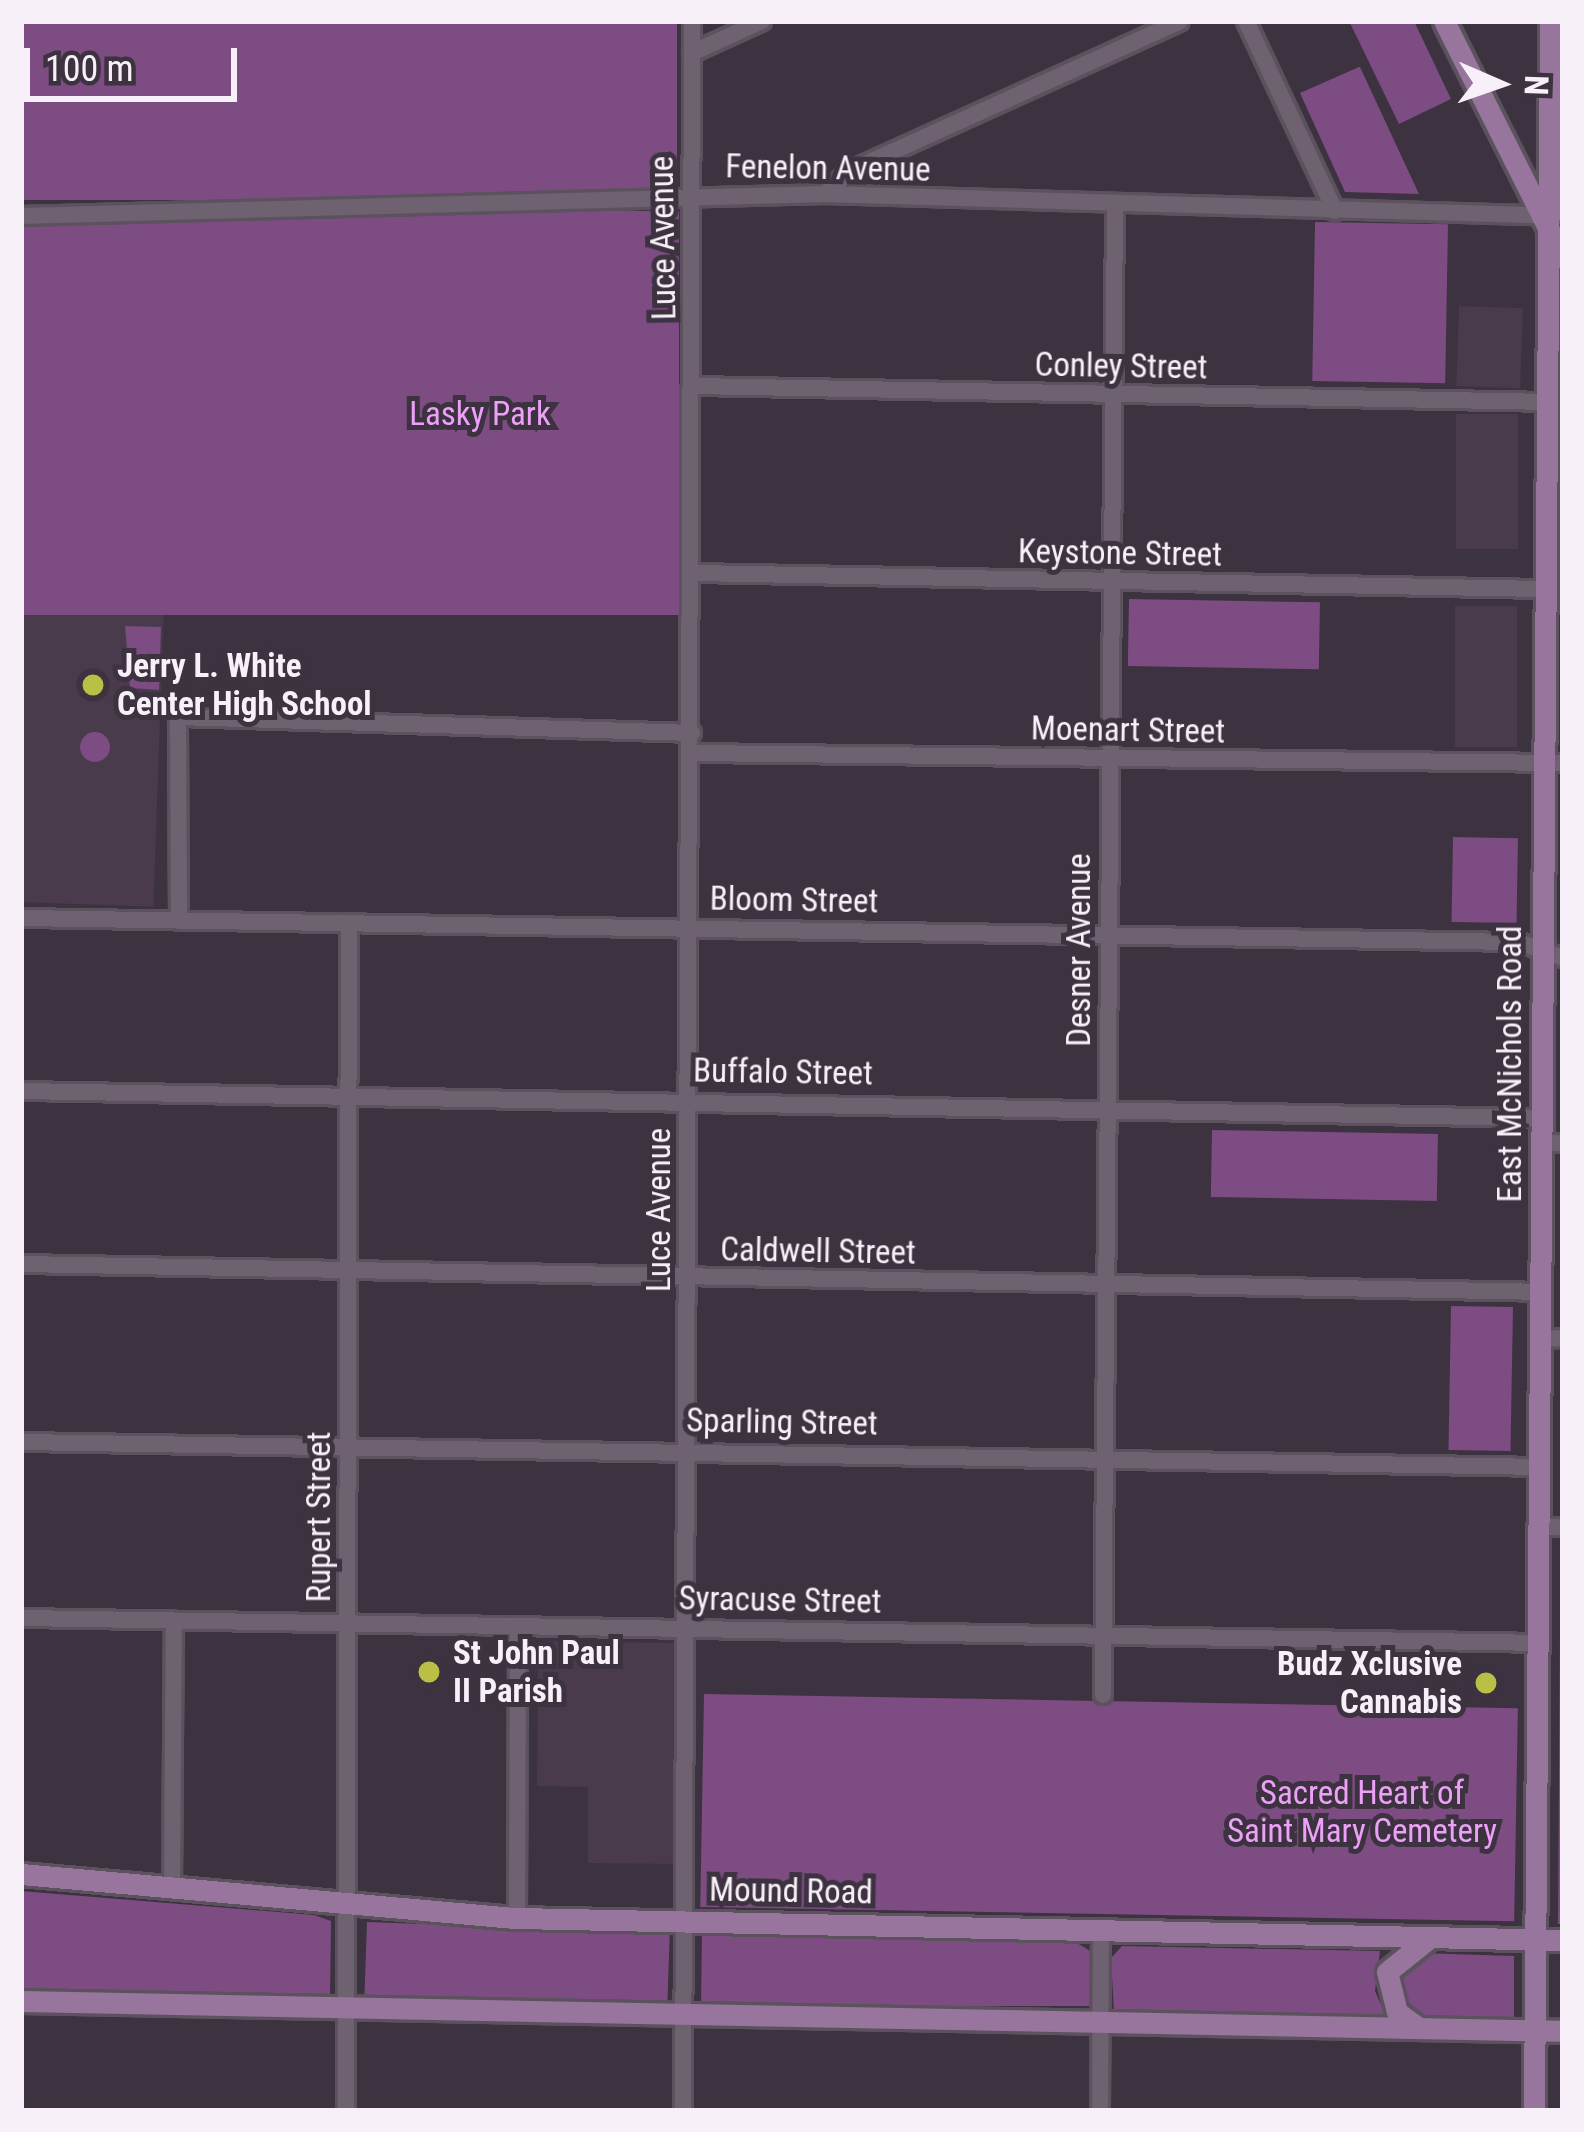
<!DOCTYPE html>
<html>
<head>
<meta charset="utf-8">
<style>
  body { margin:0 }
  #map { position:relative; width:1584px; height:2132px; overflow:hidden; background:#3d323f; font-family:"Roboto Condensed",sans-serif }
  div>[style] { position:absolute }
  [style*='--x'] { left:calc(var(--x)*1px); top:calc(var(--y)*1px); width:calc(var(--w)*1px); rotate:calc(var(--a)*1deg) }
  .built>* { inset:0; background:#493a4c; transform-origin:0 0 }
  .green>* { inset:0; background:#7c4c83; transform-origin:0 0 }
  .round { border-radius:50% }
  .roads { filter:drop-shadow(3px 0 #5b525d) drop-shadow(-3px 0 #5b525d) drop-shadow(0 3px #5b525d) drop-shadow(0 -3px #5b525d) }
  .minor>* { height:16px; margin:-8px; padding:0 8px; transform-origin:8px; border-radius:8px; background:#6e6170 }
  .major>* { height:21px; margin:-10.5px; padding:0 10.5px; transform-origin:10.5px; border-radius:10.5px; background:#98759d }
  .dots>* { width:33px; height:33px; translate:-50% -50%; box-sizing:border-box; border:6px solid #3d323f; border-radius:50% }
  span { translate:-50% -50%; white-space:nowrap; text-align:center; line-height:1.15; -webkit-text-stroke:10px #3d323f; paint-order:stroke }
  .street-label { font-size:33px; color:#f8f0f9 }
  .park-label { font-size:33px; color:#eda0f8 }
  .poi-label { font-size:33px; color:#f8f0f9; font-weight:700 }
  .left { translate:0 -50%; text-align:left }
  .right { translate:-100% -50%; text-align:right }
  .frame { position:absolute; inset:0; border:24px solid #f8f0f9; pointer-events:none }
  .north { position:absolute; left:1440px; top:24px; width:120px; height:120px; -webkit-text-stroke:9px #3d323f; paint-order:stroke; rotate:92deg; font-size:33px; font-weight:700; line-height:48px; text-align:center; color:#f8f0f9 }
  .north::after { content:''; display:block; margin:auto; width:42px; height:54px; background:#f8f0f9; clip-path:polygon(50% 0,100% 100%,50% 72%,0 100%) }
  .scale { position:absolute; left:24px; top:48px; width:213px; height:54px; box-sizing:border-box; border:6px solid #f8f0f9; border-top:0; padding-left:15px; font-size:36px; line-height:42px; white-space:nowrap; color:#f8f0f9; -webkit-text-stroke:9px #3d323f; paint-order:stroke }
</style>
</head>
<body>
<div id="map">
  <div class="built">
    <div style="left:1459px;top:306px;width:64px;height:80px;rotate:2deg"></div>
    <div style="left:1456px;top:414px;width:62px;height:135px"></div>
    <div style="left:21px;top:602px;width:143px;height:300px;rotate:2deg"></div>
    <div style="left:1455px;top:606px;width:62px;height:141px"></div>
    <div style="clip-path:polygon(538px 1641px,675px 1643px,673px 1864px,588px 1863px,588px 1787px,537px 1786px)"></div>
  </div>
  <div class="green">
    <div style="left:21px;top:21px;width:656px;height:179px"></div>
    <div style="clip-path:polygon(1349px 21px,1414px 21px,1451px 99px,1399px 124px)"></div>
    <div style="clip-path:polygon(1359px 67px,1360px 67px,1419px 194px,1345px 192px,1300px 93px)"></div>
    <div style="left:679px;top:211px;width:404px;height:658px;rotate:90deg"></div>
    <div style="left:1315px;top:222px;width:133px;height:159px;rotate:1deg"></div>
    <div style="left:1129px;top:599px;width:191px;height:67px;rotate:1deg"></div>
    <div style="clip-path:polygon(125px 626px,161px 627px,159px 690px,130px 688px)"></div>
    <div class="round" style="left:80px;top:732px;width:30px;height:30px"></div>
    <div style="left:1453px;top:837px;width:65px;height:85px;rotate:1deg"></div>
    <div style="left:1212px;top:1130px;width:226px;height:67px;rotate:1deg"></div>
    <div style="left:1451px;top:1306px;width:62px;height:144px;rotate:1deg"></div>
    <div style="clip-path:polygon(1560px 1630px,1563px 1630px,1563px 1924px,1558px 1924px)"></div>
    <div style="left:704px;top:1694px;width:814px;height:213px;rotate:1deg"></div>
    <div style="clip-path:polygon(21px 1891px,314px 1915px,331px 1921px,330px 1998px,21px 1994px)"></div>
    <div style="left:367px;top:1922px;width:303px;height:77px;rotate:2deg"></div>
    <div style="clip-path:polygon(702px 1931px,1077px 1943px,1092px 1952px,1091px 2006px,701px 2006px)"></div>
    <div style="clip-path:polygon(1122px 1946px,1380px 1951px,1375px 1991px,1389px 2022px,1114px 2012px,1111px 1958px)"></div>
    <div style="clip-path:polygon(1420px 1953px,1514px 1956px,1514px 2020px,1408px 2017px,1393px 1979px)"></div>
  </div>
  <div class="roads">
    <div class="minor">
      <div style="--x:1246;--y:21;--w:210;--a:64.9"></div>
      <div style="--x:692;--y:53;--w:77;--a:-24.6"></div>
      <div style="--x:825;--y:194;--w:34;--a:-43"></div>
      <div style="--x:850;--y:171;--w:362;--a:-24.4"></div>
      <div style="--x:21;--y:216;--w:804;--a:-1.57"></div>
      <div style="--x:825;--y:194;--w:738;--a:1.71"></div>
      <div style="--x:694;--y:386;--w:853;--a:1.07"></div>
      <div style="--x:694;--y:573;--w:852;--a:1.08"></div>
      <div style="--x:692;--y:753;--w:871;--a:0.66"></div>
      <div style="--x:21;--y:918;--w:1498;--a:0.92"></div>
      <div style="--x:1519;--y:942;--w:47;--a:20"></div>
      <div style="--x:179;--y:920;--w:203;--a:-90.3"></div>
      <div style="--x:178;--y:717;--w:514;--a:1.78"></div>
      <div style="--x:21;--y:1091;--w:1522;--a:1.02"></div>
      <div style="--x:1543;--y:1143;--w:20;--a:0"></div>
      <div style="--x:21;--y:1264;--w:1521;--a:1.05"></div>
      <div style="--x:1542;--y:1339;--w:21;--a:-3"></div>
      <div style="--x:21;--y:1442;--w:1520;--a:0.94"></div>
      <div style="--x:1539;--y:1527;--w:24;--a:0"></div>
      <div style="--x:21;--y:1618;--w:1518;--a:0.94"></div>
      <div style="--x:1103;--y:1695;--w:1489;--a:-89.54"></div>
      <div style="--x:172;--y:1888;--w:267;--a:-89.6"></div>
      <div style="--x:517;--y:1918;--w:292;--a:-89.8"></div>
      <div style="--x:346;--y:2111;--w:1188;--a:-89.86"></div>
      <div style="--x:683;--y:2111;--w:2090;--a:-89.75"></div>
      <div style="--x:1100;--y:2111;--w:183;--a:-89.7"></div>
    </div>
    <div class="major">
      <div style="--x:1444;--y:21;--w:265;--a:63.3"></div>
      <div style="--x:21;--y:1874;--w:498;--a:5.1"></div>
      <div style="--x:517;--y:1918;--w:1046;--a:1.2"></div>
      <div style="--x:21;--y:2001;--w:1542;--a:1.11"></div>
      <div style="--x:1419;--y:2028;--w:27;--a:-144"></div>
      <div style="--x:1397;--y:2012;--w:41;--a:-104"></div>
      <div style="--x:1387;--y:1972;--w:53;--a:-38.8"></div>
      <div style="--x:1534;--y:2111;--w:2090;--a:-89.56"></div>
    </div>
  </div>
  <div class="dots">
    <div style="left:93px;top:685px;background:#bac045"></div>
    <div style="left:429px;top:1672px;background:#bac045"></div>
    <div style="left:1486px;top:1683px;background:#bac045"></div>
  </div>
  <div class="street-label">
    <span style="left:828px;top:168px;rotate:1deg">Fenelon Avenue</span>
    <span style="left:663px;top:238px;rotate:-91deg">Luce Avenue</span>
    <span style="left:1121px;top:366px;rotate:1deg">Conley Street</span>
    <span style="left:1120px;top:553px;rotate:1deg">Keystone Street</span>
    <span style="left:1128px;top:730px;rotate:1deg">Moenart Street</span>
    <span style="left:794px;top:900px;rotate:1deg">Bloom Street</span>
    <span style="left:1079px;top:950px;rotate:-90deg">Desner Avenue</span>
    <span style="left:1510px;top:1064px;rotate:-90deg">East McNichols Road</span>
    <span style="left:783px;top:1072px;rotate:1deg">Buffalo Street</span>
    <span style="left:659px;top:1210px;rotate:-90deg">Luce Avenue</span>
    <span style="left:818px;top:1251px;rotate:1deg">Caldwell Street</span>
    <span style="left:782px;top:1422px;rotate:1deg">Sparling Street</span>
    <span style="left:319px;top:1517px;rotate:-90deg">Rupert Street</span>
    <span style="left:780px;top:1600px;rotate:1deg">Syracuse Street</span>
    <span style="left:791px;top:1891px;rotate:1deg">Mound Road</span>
  </div>
  <div class="park-label">
    <span style="left:480px;top:414px">Lasky Park</span>
    <span style="left:1362px;top:1812px">Sacred Heart of<br>Saint Mary Cemetery</span>
  </div>
  <div class="poi-label">
    <span class="left" style="left:117px;top:685px">Jerry L. White<br>Center High School</span>
    <span class="left" style="left:453px;top:1672px">St John Paul<br>II Parish</span>
    <span class="right" style="left:1462px;top:1683px">Budz Xclusive<br>Cannabis</span>
  </div>
  <div class="frame"></div>
  <div class="north">N</div>
  <div class="scale">100 m</div>
</div>
</body>
</html>
